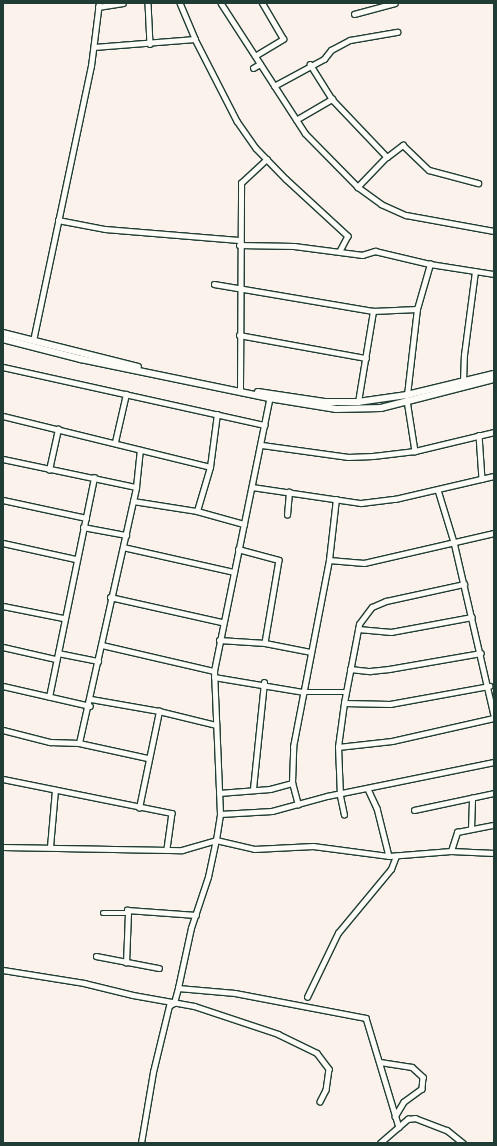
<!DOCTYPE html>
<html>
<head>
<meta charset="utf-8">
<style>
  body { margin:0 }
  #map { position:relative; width:497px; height:1146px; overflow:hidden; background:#fcf2ec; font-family:Kalam,sans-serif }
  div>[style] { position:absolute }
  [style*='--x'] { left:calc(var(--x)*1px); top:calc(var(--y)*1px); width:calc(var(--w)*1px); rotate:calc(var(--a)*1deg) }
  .roads { filter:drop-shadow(1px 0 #1f3d34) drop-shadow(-1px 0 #1f3d34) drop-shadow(0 1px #1f3d34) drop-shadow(0 -1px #1f3d34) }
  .minor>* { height:4.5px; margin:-2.25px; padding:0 2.25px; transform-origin:2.25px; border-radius:2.25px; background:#fdfcf7 }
  .tertiary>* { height:5.5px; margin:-2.75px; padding:0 2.75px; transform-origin:2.75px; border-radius:2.75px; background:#fdfcf7 }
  span { translate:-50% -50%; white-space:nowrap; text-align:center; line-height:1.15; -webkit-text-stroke:4px #fdfcf7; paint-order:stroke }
  .frame { position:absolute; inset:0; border:4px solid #1f3d34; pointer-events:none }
</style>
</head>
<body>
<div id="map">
  <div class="roads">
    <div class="minor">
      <div style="--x:148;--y:3;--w:41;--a:87.2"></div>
      <div style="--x:180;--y:3;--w:39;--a:67"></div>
      <div style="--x:195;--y:39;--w:92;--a:62.9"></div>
      <div style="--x:237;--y:121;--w:33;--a:55"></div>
      <div style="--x:256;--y:148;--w:43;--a:45.9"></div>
      <div style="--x:286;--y:179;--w:84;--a:42.6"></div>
      <div style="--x:348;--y:236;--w:17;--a:118"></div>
      <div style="--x:221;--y:3;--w:155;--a:57.1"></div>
      <div style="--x:305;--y:133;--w:76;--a:45.5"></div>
      <div style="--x:358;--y:187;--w:29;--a:36"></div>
      <div style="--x:381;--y:204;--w:27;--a:24"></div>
      <div style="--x:406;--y:215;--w:89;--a:10.3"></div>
      <div style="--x:98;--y:7;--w:25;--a:-9"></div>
      <div style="--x:354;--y:14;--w:42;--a:-15"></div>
      <div style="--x:94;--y:47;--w:101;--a:-4.5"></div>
      <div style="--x:255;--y:56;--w:33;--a:-31"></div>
      <div style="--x:283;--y:39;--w:42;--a:-120.3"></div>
      <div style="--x:310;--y:64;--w:41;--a:57.8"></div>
      <div style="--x:332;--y:99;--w:80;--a:46.5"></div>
      <div style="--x:387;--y:157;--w:42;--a:134"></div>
      <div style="--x:253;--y:68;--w:8;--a:-30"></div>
      <div style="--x:274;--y:86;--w:57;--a:-28.4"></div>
      <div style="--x:324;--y:59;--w:11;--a:-52"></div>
      <div style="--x:331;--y:50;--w:21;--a:-28"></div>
      <div style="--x:350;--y:40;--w:48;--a:-9.7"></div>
      <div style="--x:296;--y:120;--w:42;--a:-30.3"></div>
      <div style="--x:387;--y:157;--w:20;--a:-37"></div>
      <div style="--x:403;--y:145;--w:36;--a:44"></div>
      <div style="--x:429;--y:170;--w:51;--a:14.9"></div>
      <div style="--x:58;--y:220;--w:48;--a:10.8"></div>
      <div style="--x:105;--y:229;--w:134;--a:4.7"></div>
      <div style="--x:239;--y:245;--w:55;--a:1"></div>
      <div style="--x:294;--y:246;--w:69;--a:7.5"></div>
      <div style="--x:362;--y:255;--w:14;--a:-17"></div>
      <div style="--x:375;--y:251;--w:57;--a:13.3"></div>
      <div style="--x:430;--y:264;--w:65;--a:8.9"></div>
      <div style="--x:214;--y:284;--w:161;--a:9.6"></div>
      <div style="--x:373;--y:311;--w:44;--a:-2.6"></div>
      <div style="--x:239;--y:335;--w:129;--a:10.3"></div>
      <div style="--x:33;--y:341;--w:281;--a:-78.1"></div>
      <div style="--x:91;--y:66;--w:64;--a:-82.8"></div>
      <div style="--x:3;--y:367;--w:268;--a:12.5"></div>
      <div style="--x:463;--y:382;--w:27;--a:-88"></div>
      <div style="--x:464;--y:355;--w:84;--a:-82.5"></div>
      <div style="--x:240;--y:389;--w:206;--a:-89.7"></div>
      <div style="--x:241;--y:183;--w:35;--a:-43"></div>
      <div style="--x:407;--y:395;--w:87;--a:-83.4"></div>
      <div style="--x:417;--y:309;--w:47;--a:-73.9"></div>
      <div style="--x:407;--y:400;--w:52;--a:81.1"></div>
      <div style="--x:358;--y:402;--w:92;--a:-80.6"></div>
      <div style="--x:3;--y:416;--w:213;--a:13.8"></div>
      <div style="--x:479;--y:435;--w:44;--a:86.1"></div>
      <div style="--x:115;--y:442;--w:49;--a:-77.1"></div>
      <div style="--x:262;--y:445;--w:87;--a:7.9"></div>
      <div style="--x:348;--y:457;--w:25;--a:-2"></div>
      <div style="--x:373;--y:456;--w:42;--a:-6.8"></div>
      <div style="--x:415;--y:451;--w:81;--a:-13.5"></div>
      <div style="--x:3;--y:459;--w:136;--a:11.9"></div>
      <div style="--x:49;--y:470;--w:42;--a:-77.6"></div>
      <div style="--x:252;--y:487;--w:110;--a:8.4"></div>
      <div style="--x:361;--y:503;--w:34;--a:-7"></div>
      <div style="--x:395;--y:499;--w:102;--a:-13.1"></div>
      <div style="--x:438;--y:490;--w:54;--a:72.9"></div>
      <div style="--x:454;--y:542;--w:178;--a:77"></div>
      <div style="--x:3;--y:500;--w:85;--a:12.2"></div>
      <div style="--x:133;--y:501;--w:65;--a:8.9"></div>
      <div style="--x:197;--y:511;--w:49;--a:15.5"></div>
      <div style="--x:197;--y:511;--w:46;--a:-73.5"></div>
      <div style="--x:210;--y:467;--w:53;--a:-82.5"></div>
      <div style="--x:287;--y:515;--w:23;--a:-85"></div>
      <div style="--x:83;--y:527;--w:44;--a:10.5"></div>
      <div style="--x:3;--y:543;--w:75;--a:12.4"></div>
      <div style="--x:123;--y:547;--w:114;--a:12.7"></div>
      <div style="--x:238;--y:549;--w:42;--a:15"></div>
      <div style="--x:279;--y:560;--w:84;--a:99.6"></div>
      <div style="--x:329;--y:560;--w:35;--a:5"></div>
      <div style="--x:364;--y:563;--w:133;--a:-13"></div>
      <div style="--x:110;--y:597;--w:115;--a:12.6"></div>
      <div style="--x:3;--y:606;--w:61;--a:11.3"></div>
      <div style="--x:358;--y:629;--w:33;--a:5"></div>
      <div style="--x:391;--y:632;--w:82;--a:-10.5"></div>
      <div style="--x:219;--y:640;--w:46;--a:3.7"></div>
      <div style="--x:265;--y:643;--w:47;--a:11.1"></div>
      <div style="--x:102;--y:645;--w:115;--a:13.1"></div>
      <div style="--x:3;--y:647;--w:54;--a:12.8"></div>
      <div style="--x:58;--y:653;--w:41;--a:11.3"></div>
      <div style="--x:350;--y:669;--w:20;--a:6"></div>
      <div style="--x:370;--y:671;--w:19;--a:-6"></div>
      <div style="--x:389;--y:669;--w:93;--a:-9.9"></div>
      <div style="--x:214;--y:677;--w:91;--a:9.5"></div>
      <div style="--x:304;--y:692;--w:42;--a:0"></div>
      <div style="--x:3;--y:686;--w:89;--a:12.9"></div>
      <div style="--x:49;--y:697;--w:224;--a:-78.4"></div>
      <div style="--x:91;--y:699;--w:69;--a:10"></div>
      <div style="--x:159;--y:711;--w:59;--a:13.8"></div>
      <div style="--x:344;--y:703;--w:46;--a:1.2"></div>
      <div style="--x:390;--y:704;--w:101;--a:-10.3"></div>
      <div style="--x:3;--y:730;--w:49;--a:14.3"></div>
      <div style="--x:50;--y:742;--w:29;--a:2"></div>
      <div style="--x:79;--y:743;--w:71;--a:12.3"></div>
      <div style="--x:79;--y:743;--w:262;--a:-77.4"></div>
      <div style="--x:136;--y:487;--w:37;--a:-84"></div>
      <div style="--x:338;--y:747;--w:54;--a:-6.3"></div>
      <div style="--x:392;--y:741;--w:105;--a:-12.7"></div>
      <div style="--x:3;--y:779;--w:172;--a:11.4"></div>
      <div style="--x:172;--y:813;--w:37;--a:98"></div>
      <div style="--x:253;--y:789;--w:107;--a:-84.1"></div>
      <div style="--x:368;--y:789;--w:21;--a:65"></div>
      <div style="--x:377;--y:808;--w:49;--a:76"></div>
      <div style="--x:219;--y:793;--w:51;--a:-4.5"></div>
      <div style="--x:270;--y:789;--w:23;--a:-15"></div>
      <div style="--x:298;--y:805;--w:23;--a:-105"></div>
      <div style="--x:292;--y:783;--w:36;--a:-88"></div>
      <div style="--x:293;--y:747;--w:190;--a:-79.1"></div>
      <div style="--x:329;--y:560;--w:61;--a:-83.5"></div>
      <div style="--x:139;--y:808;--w:99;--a:-78.3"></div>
      <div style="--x:414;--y:810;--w:82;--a:-12"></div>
      <div style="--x:220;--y:814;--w:52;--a:-3.3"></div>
      <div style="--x:272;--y:811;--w:57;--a:-15.3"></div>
      <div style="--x:327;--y:796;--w:170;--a:-11.5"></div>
      <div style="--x:344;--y:815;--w:19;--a:-102"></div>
      <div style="--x:340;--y:796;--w:49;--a:-92.3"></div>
      <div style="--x:338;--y:747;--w:44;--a:-82.2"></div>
      <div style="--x:344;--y:703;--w:80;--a:-79.2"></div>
      <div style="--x:359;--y:624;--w:21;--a:-53"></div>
      <div style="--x:372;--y:607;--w:15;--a:-23"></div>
      <div style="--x:386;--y:601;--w:80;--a:-12.3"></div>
      <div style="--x:471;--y:829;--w:31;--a:-88"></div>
      <div style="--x:3;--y:847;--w:179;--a:1"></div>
      <div style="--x:182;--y:850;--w:35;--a:-16"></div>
      <div style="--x:216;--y:840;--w:39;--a:13"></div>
      <div style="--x:254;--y:849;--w:59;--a:-2.9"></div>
      <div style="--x:313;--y:846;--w:77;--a:7.5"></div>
      <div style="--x:389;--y:856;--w:62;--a:-4.6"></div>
      <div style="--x:451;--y:851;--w:43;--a:2.7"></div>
      <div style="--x:50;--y:847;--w:57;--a:-85"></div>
      <div style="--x:451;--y:851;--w:20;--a:-72"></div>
      <div style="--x:457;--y:832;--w:38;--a:-11"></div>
      <div style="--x:103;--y:913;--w:25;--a:0"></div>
      <div style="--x:128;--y:913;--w:3;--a:-108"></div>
      <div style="--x:127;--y:910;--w:69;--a:4.1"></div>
      <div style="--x:96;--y:956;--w:64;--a:10.8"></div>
      <div style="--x:126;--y:963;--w:50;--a:-87.7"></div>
      <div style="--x:3;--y:970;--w:82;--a:9.1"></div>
      <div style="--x:84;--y:983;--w:50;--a:13.8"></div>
      <div style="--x:133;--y:995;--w:62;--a:10.2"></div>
      <div style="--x:194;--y:1006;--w:89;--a:18.4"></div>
      <div style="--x:278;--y:1034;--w:43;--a:26"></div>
      <div style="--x:317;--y:1053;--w:20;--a:53"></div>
      <div style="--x:329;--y:1069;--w:21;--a:98"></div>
      <div style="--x:326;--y:1090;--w:13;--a:117"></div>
      <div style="--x:178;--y:988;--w:57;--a:5"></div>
      <div style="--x:235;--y:993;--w:133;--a:10.8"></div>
      <div style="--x:366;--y:1018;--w:114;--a:73.2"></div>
      <div style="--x:307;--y:997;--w:71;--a:-64.2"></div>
      <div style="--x:338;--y:933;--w:83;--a:-50.4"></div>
      <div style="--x:391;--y:869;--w:14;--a:-69"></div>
      <div style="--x:380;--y:1062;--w:32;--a:9"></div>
      <div style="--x:412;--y:1067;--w:15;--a:42"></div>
      <div style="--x:423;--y:1077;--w:12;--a:95"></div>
      <div style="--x:422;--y:1089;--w:22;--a:144"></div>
      <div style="--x:404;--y:1102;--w:17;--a:121"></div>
      <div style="--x:141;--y:1143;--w:72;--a:-80.4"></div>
      <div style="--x:153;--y:1072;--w:68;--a:-76.4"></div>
      <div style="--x:169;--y:1006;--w:6;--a:-31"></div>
      <div style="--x:174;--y:1003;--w:16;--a:-75"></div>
      <div style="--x:178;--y:988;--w:61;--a:-77.8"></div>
      <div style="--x:191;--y:928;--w:54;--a:-71.6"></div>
      <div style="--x:208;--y:877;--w:38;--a:-78"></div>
      <div style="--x:216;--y:840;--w:26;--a:-81"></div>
      <div style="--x:220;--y:814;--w:143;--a:-92.4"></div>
      <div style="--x:214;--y:671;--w:281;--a:-78.5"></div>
      <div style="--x:380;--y:1143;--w:37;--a:-41"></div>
      <div style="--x:408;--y:1119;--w:7;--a:-8"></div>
      <div style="--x:415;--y:1118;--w:34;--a:21"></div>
      <div style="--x:447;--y:1130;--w:21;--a:39"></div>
    </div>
    <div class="tertiary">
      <div style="--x:3;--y:333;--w:139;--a:14.1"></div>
      <div style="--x:3;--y:339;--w:81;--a:14.4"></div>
      <div style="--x:81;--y:359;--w:192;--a:11.7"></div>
      <div style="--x:269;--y:398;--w:68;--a:9.3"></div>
      <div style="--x:336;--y:409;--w:45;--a:-1.3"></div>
      <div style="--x:381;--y:408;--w:117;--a:-14.4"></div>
      <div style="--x:258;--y:392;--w:67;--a:8.6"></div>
      <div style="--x:324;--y:402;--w:34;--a:0"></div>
      <div style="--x:358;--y:402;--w:49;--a:-8.1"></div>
      <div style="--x:407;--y:395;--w:89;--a:-13.6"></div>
    </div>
  </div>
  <div class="frame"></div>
</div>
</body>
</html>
